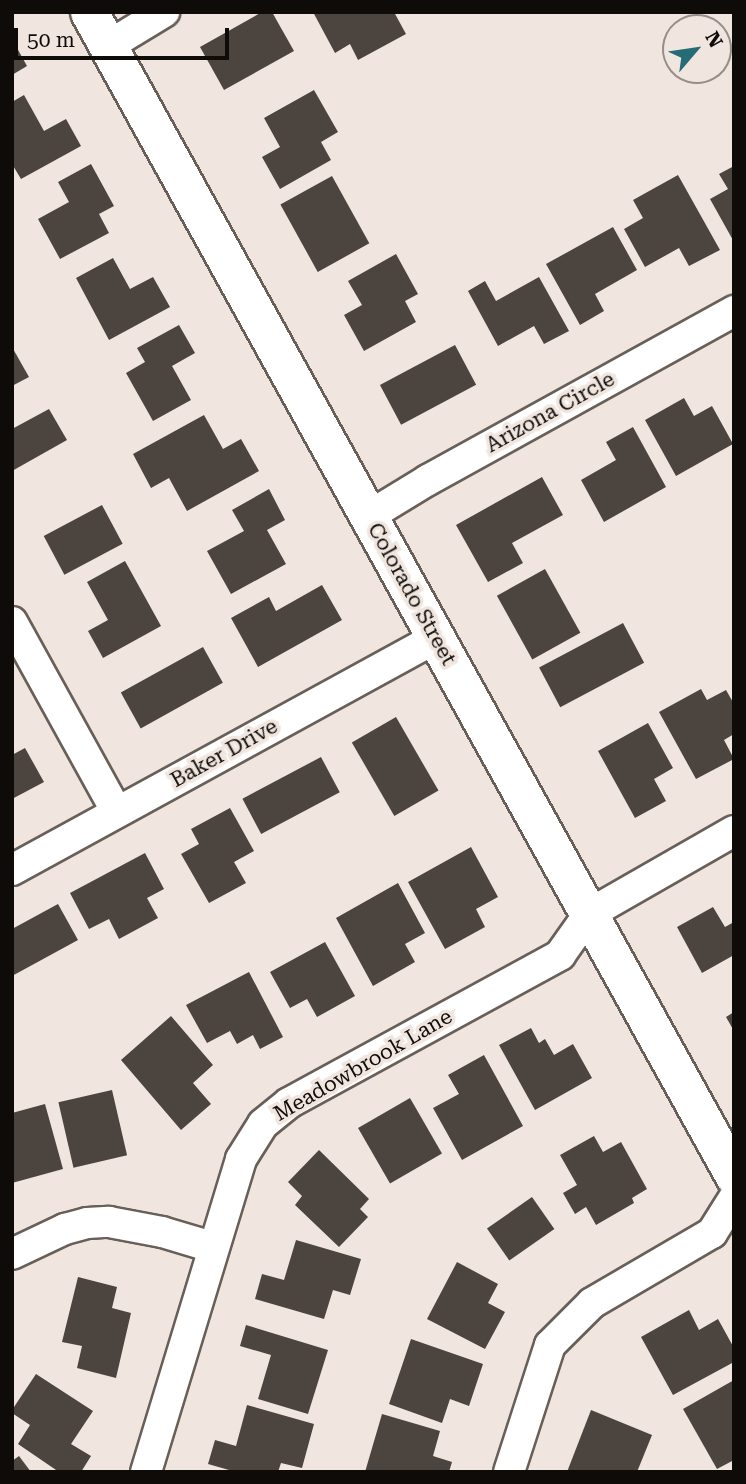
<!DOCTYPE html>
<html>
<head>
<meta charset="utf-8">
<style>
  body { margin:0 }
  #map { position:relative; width:746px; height:1484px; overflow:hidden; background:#f0e6df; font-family:"Roboto Serif",serif }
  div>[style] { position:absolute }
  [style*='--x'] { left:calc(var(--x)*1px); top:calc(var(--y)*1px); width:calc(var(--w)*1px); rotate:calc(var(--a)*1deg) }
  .building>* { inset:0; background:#4c443f; transform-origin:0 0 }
  .roads { filter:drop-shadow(2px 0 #685f59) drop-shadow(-2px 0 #685f59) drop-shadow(0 2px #685f59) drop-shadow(0 -2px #685f59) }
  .minor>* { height:30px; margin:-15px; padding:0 15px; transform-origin:15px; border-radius:15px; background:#fff }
  .tertiary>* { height:37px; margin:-18.5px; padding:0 18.5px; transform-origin:18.5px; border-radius:18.5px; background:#fff }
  span { translate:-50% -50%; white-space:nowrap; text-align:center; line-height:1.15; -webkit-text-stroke:7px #f0e6df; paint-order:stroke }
  .street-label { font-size:21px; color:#0e0b09 }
  .frame { position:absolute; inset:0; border:14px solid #0e0b09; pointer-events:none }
  .north { position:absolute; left:662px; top:14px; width:70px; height:70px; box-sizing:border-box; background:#f0e6df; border:2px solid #968e89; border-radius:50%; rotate:61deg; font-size:19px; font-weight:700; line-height:28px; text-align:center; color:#0e0b09 }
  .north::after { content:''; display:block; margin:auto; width:24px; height:32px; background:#246d77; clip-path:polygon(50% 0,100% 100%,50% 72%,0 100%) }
  .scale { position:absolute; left:14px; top:28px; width:215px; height:32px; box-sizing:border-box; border:4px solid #0e0b09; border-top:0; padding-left:9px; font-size:21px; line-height:24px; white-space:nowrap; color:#0e0b09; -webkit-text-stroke:5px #f0e6df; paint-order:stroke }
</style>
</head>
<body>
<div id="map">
  <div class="building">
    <div style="clip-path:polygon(262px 12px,272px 12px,294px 51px,224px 90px,200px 47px)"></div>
    <div style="clip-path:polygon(313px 12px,394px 12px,406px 34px,358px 60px,350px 44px,335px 53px)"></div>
    <div style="clip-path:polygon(12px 39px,27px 66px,12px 75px)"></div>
    <div style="clip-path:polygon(314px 90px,338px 132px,321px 142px,331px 160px,280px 189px,262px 157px,280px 147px,264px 118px)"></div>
    <div style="clip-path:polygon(24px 95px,44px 131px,66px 119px,81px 146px,21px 179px,12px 164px,12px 102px)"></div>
    <div style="clip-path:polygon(91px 164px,114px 206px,99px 214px,109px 233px,60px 259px,38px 219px,69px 202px,58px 182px)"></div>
    <div style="clip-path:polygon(734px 166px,734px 242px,710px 199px,728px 189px,719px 174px)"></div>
    <div style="clip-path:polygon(678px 175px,720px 250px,689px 266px,679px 248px,645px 267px,624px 229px,643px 218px,633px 200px)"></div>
    <div style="left:332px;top:176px;width:77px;height:59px;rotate:61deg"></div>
    <div style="clip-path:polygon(613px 227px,637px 270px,595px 294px,604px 311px,580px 325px,546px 264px)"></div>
    <div style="clip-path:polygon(396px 254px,418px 294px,405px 301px,416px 322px,364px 351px,344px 315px,362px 305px,348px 281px)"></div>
    <div style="clip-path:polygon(113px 258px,130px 289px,153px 277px,170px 307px,109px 340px,76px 278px)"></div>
    <div style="clip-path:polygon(539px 277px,569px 331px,544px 344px,534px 326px,498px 346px,468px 291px,485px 281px,496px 301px)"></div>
    <div style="clip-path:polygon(179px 325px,195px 353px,172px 366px,191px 400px,153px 421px,126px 373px,145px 362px,137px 348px)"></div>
    <div style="left:455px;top:345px;width:45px;height:85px;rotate:62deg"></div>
    <div style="clip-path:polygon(12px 347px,29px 377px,12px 386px)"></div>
    <div style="clip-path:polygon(684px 398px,694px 416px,712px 406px,733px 444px,676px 476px,645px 420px)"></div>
    <div style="clip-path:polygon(49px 409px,67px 440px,12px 471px,12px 429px)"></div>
    <div style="clip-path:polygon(204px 415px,223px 449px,241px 439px,259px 471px,187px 511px,169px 478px,151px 488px,133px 454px)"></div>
    <div style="clip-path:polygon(633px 427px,666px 487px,604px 522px,581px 480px,616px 460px,606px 442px)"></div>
    <div style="clip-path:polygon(542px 477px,563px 515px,512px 543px,523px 563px,488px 582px,456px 525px)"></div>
    <div style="clip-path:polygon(269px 489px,285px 520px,267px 530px,286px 564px,231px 594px,207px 551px,244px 531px,232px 510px)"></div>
    <div style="left:102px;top:505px;width:44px;height:66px;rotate:62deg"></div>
    <div style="clip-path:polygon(125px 561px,161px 626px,103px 658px,88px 631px,108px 620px,87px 582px)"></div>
    <div style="left:545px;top:569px;width:73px;height:55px;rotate:61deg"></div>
    <div style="clip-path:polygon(322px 585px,342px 620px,258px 667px,231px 618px,269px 597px,276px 611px)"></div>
    <div style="left:623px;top:623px;width:45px;height:95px;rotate:62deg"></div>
    <div style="left:203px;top:647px;width:41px;height:94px;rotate:61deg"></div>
    <div style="clip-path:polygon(701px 689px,707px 700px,726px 690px,734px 704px,734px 734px,724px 740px,734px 759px,696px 779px,659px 712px)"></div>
    <div style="left:396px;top:717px;width:85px;height:51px;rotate:60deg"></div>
    <div style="clip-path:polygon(648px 723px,673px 768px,654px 779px,666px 801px,635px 818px,598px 751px)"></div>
    <div style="clip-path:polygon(25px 748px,44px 782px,12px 799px,12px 755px)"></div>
    <div style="left:321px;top:757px;width:40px;height:89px;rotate:62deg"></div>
    <div style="clip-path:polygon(230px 808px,254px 851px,234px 862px,246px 883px,209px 903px,181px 854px,199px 844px,191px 829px)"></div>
    <div style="clip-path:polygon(471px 847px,498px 897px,476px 909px,485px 927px,445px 949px,408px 882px)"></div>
    <div style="clip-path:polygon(145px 853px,164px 889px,147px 898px,158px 918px,119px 939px,109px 919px,89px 929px,70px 893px)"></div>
    <div style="clip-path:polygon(398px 883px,425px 933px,405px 944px,415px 962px,373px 986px,336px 918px)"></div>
    <div style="clip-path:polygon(58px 904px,78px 940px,12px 976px,12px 929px)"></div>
    <div style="clip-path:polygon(713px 907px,725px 927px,734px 922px,734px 955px,702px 973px,677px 927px)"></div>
    <div style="clip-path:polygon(325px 942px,355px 996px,317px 1017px,307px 999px,290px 1008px,270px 972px)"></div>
    <div style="clip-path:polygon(249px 972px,283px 1037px,260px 1049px,253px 1035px,237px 1044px,230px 1031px,207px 1043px,186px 1005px)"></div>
    <div style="clip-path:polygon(734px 1012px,734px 1031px,726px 1017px)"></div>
    <div style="clip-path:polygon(171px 1016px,213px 1065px,193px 1083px,211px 1104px,181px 1130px,121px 1060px)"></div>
    <div style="clip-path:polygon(531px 1028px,539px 1043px,545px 1039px,554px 1055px,573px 1044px,592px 1078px,535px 1110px,499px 1045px)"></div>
    <div style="clip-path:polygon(484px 1055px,523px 1126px,462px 1160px,433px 1108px,459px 1094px,448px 1075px)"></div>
    <div style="left:112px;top:1090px;width:67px;height:55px;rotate:77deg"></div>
    <div style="left:410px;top:1098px;width:64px;height:60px;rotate:60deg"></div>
    <div style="clip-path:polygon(45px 1104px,63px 1169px,12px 1183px,12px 1113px)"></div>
    <div style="clip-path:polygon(594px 1136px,603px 1152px,621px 1142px,647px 1189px,632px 1198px,634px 1203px,596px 1225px,586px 1207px,575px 1214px,563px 1193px,577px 1185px,560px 1155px)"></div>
    <div style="clip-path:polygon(319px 1150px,369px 1199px,360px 1209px,368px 1217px,339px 1247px,295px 1205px,302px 1196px,288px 1182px)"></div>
    <div style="left:532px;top:1197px;width:39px;height:55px;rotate:55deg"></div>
    <div style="clip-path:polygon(296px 1240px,361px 1259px,350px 1295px,333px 1290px,324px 1319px,255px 1299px,262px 1274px,284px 1280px)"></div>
    <div style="clip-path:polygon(457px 1262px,498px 1284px,488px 1303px,505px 1312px,485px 1349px,427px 1319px)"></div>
    <div style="clip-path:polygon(78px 1277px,117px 1287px,112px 1308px,131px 1313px,116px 1378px,77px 1368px,82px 1346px,62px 1342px)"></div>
    <div style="clip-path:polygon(689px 1310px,699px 1330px,718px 1319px,734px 1348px,734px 1362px,673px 1395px,641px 1337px)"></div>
    <div style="clip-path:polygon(246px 1325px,328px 1350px,308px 1414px,258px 1399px,271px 1355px,240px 1346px)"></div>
    <div style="clip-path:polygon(411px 1339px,483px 1364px,469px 1406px,450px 1399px,442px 1423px,389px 1404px)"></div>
    <div style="clip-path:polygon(36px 1374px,93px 1411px,71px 1444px,91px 1456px,81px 1472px,59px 1472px,18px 1444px,30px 1425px,12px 1413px,12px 1410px)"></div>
    <div style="clip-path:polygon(734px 1380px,734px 1460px,717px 1469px,683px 1409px)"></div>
    <div style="clip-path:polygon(247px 1405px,314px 1424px,302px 1468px,281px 1463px,278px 1472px,236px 1472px,208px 1464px,215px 1440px,236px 1446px)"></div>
    <div style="clip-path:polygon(591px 1410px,652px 1435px,637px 1472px,567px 1472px)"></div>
    <div style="clip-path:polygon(382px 1414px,440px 1431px,433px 1456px,452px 1462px,449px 1472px,365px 1472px)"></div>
    <div style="clip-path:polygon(19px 1456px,31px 1472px,12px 1472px,12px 1461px)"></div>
  </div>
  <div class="roads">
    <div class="minor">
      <div style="--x:108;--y:46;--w:66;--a:-31.3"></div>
      <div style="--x:369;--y:516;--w:69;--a:-31.4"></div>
      <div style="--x:428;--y:480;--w:350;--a:-28.9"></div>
      <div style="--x:12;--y:622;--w:217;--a:61.1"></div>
      <div style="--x:12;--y:870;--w:483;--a:-28.7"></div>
      <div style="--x:12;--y:1254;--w:59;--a:-25.3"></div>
      <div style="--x:65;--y:1229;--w:23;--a:-15"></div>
      <div style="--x:87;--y:1223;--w:22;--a:-3"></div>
      <div style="--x:109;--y:1222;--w:54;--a:10.7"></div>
      <div style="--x:162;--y:1232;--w:52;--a:16.7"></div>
      <div style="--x:146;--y:1472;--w:327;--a:-73.1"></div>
      <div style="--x:241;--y:1159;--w:41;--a:-57.8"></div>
      <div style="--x:263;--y:1124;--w:33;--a:-39"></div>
      <div style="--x:289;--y:1103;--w:309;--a:-28.6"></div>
      <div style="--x:560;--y:955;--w:50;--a:-54.7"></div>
      <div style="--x:589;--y:914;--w:167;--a:-29.8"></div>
      <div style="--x:509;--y:1472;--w:133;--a:-72.1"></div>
      <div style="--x:550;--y:1345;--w:59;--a:-45"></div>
      <div style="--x:592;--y:1303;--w:139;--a:-30.3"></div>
      <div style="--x:712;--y:1233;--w:41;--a:-57.8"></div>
    </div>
    <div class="tertiary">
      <div style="--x:89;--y:12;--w:1331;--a:61.01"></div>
    </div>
  </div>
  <div class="street-label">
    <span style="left:550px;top:412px;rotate:-29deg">Arizona Circle</span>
    <span style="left:412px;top:594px;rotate:61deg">Colorado Street</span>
    <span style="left:224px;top:753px;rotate:-29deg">Baker Drive</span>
    <span style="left:363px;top:1065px;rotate:-30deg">Meadowbrook Lane</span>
  </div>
  <div class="frame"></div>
  <div class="north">N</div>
  <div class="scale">50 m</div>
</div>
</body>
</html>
